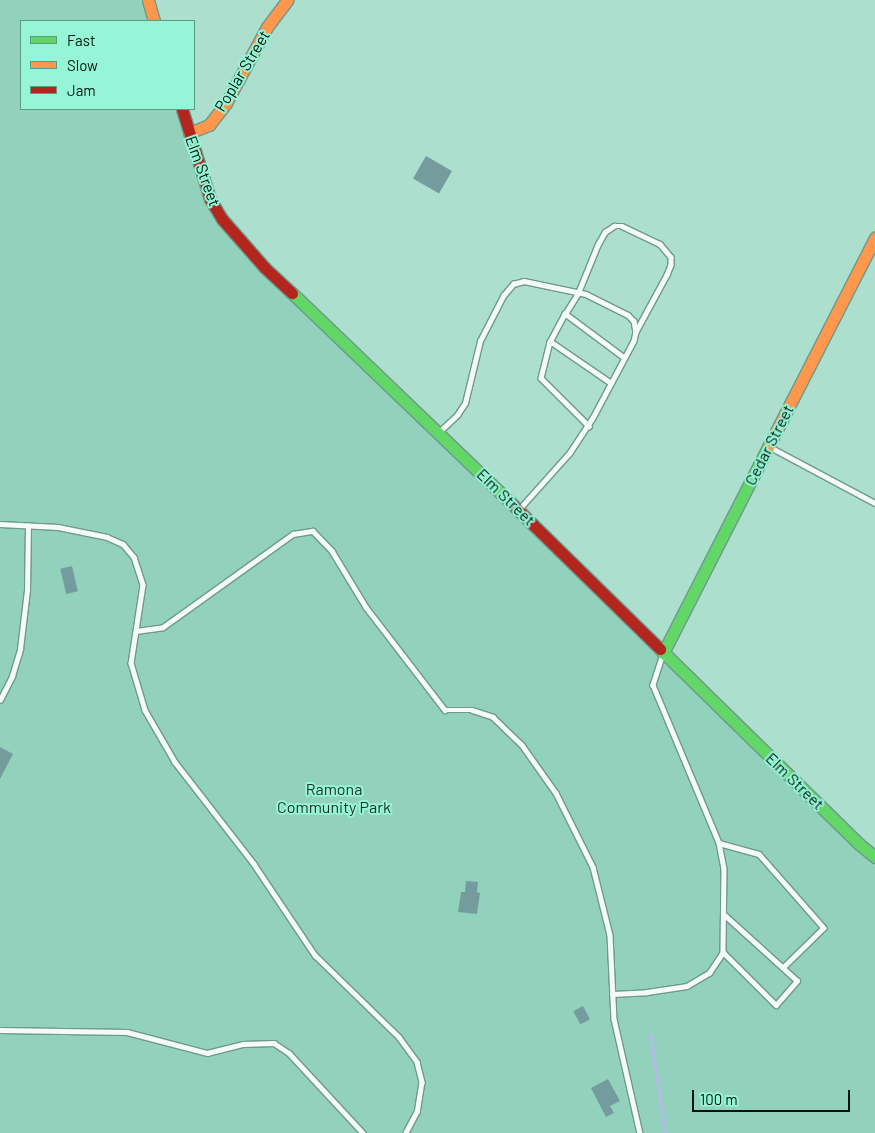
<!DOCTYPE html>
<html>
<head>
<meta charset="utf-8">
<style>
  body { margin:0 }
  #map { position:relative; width:875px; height:1133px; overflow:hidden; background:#addfcf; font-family:Barlow,sans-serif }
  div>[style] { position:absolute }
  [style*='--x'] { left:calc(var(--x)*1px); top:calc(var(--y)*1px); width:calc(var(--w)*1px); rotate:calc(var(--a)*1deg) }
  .green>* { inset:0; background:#92d2bd }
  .stream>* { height:3px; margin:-1.5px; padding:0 1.5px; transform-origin:1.5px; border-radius:1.5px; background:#b4bbe8 }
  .building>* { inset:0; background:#749c9c; transform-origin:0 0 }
  .roads { filter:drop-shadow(1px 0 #6e998c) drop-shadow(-1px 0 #6e998c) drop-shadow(0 1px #6e998c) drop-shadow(0 -1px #6e998c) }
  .lane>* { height:4.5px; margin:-2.25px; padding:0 2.25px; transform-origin:2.25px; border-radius:2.25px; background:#f3faf8 }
  .fast>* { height:11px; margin:-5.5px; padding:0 5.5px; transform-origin:5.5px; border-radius:5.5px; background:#63d668 }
  .slow>* { height:11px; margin:-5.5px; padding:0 5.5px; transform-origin:5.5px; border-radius:5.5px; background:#ff974d }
  .jam>* { height:11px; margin:-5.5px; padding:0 5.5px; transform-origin:5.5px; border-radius:5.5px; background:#b3261e }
  span { translate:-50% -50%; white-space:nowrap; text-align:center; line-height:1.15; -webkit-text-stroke:4px #97f5d7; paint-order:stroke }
  .street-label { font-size:16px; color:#00150d }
  .park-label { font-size:16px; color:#1c322b }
  .legend { position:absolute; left:20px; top:20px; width:175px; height:90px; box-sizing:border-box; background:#97f5d7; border:1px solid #5b9b86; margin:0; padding:6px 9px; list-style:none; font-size:15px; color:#00150d }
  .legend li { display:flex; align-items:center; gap:10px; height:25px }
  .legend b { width:25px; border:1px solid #5b9b86 }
  .scale { position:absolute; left:692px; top:1090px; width:158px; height:22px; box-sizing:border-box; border:2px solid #00150d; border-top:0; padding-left:6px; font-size:15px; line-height:18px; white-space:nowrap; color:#00150d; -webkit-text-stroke:4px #97f5d7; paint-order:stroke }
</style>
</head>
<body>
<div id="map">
  <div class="green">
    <div style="clip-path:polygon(0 0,146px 0,153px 21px,21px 21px,21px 109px,180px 109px,222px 219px,875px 857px,875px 1133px,0 1133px)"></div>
  </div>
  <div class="stream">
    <div style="--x:650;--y:1032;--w:102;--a:81.6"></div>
  </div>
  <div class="building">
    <div style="left:426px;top:156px;width:30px;height:26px;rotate:30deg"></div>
    <div style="left:72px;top:566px;width:26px;height:12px;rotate:77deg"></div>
    <div style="clip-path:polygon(0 747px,13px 754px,0 779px)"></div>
    <div style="clip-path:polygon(466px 881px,478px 882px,477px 892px,480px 893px,477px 914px,458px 912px,461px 892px,465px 892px)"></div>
    <div style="left:583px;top:1006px;width:15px;height:11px;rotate:62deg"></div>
    <div style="clip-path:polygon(608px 1079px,620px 1101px,610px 1106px,614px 1113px,606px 1117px,591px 1088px)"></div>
  </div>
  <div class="roads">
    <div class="lane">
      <div style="--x:565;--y:314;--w:32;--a:118"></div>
      <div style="--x:550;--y:342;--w:37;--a:104"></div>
      <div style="--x:541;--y:378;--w:68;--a:45"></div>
      <div style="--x:550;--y:341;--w:74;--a:34.5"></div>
      <div style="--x:624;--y:358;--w:74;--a:-143.3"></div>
      <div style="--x:565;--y:314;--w:25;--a:-58"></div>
      <div style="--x:578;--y:293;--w:53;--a:-67.8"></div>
      <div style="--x:598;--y:244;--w:14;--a:-60"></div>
      <div style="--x:605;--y:232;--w:11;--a:-34"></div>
      <div style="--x:614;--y:226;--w:8;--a:0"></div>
      <div style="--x:622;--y:226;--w:42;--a:25.3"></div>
      <div style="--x:660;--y:244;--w:17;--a:50"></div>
      <div style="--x:671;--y:257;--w:8;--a:90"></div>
      <div style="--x:671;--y:265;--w:11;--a:112"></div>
      <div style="--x:667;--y:275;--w:65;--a:118.5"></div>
      <div style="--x:439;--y:432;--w:25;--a:-43"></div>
      <div style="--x:457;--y:415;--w:14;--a:-56"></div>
      <div style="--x:465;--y:403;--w:64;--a:-76.4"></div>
      <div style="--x:480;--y:341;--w:51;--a:-62.9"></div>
      <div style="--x:503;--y:296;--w:16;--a:-50"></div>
      <div style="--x:513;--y:284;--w:11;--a:-15"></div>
      <div style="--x:524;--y:281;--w:63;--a:11.8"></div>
      <div style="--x:586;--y:294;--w:47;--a:26.6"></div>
      <div style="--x:628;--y:315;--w:8;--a:45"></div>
      <div style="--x:634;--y:321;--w:11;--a:80"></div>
      <div style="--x:636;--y:332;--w:9;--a:103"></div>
      <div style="--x:634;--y:341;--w:87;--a:118"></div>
      <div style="--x:593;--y:418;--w:42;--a:123.3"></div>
      <div style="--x:570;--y:453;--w:75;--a:131.8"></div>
      <div style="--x:770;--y:447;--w:119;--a:28.1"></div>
      <div style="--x:0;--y:524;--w:58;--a:3"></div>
      <div style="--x:58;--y:527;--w:50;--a:11.5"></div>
      <div style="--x:107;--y:537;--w:17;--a:24"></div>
      <div style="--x:123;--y:544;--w:17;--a:50"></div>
      <div style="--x:134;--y:557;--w:29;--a:72"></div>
      <div style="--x:143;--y:585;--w:79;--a:98.7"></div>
      <div style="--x:131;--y:663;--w:49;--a:73.4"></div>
      <div style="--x:145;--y:710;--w:60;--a:60"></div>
      <div style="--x:175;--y:762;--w:129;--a:52.2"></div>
      <div style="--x:254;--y:864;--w:110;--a:56.2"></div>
      <div style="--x:315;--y:955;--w:117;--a:44.3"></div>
      <div style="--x:399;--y:1037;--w:31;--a:54"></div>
      <div style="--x:417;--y:1062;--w:21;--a:76"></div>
      <div style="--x:422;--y:1082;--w:30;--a:99"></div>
      <div style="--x:417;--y:1112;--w:24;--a:118"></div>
      <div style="--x:136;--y:631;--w:27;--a:-8"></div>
      <div style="--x:163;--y:627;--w:160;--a:-35.6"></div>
      <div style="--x:293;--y:534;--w:20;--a:-9"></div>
      <div style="--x:313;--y:531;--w:28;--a:46"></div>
      <div style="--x:332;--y:551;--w:66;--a:58.7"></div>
      <div style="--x:366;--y:607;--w:130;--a:52.5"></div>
      <div style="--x:445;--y:710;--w:27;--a:0"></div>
      <div style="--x:472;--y:710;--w:22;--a:18"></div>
      <div style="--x:493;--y:717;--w:40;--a:44"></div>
      <div style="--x:522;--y:745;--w:59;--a:54.7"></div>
      <div style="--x:556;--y:793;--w:83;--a:63.4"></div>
      <div style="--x:593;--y:867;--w:70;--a:76"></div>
      <div style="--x:610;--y:935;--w:84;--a:87.3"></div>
      <div style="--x:614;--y:1019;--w:117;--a:77.2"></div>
      <div style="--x:663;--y:654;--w:33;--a:108"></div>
      <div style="--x:653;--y:685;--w:171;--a:67.3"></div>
      <div style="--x:719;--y:843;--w:25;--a:79"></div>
      <div style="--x:724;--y:868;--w:84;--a:90.7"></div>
      <div style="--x:723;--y:952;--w:75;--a:45"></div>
      <div style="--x:776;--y:1005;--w:32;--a:-49"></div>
      <div style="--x:797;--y:981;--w:97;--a:-137.9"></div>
      <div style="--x:0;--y:700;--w:27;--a:-63"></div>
      <div style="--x:12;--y:676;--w:28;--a:-73"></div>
      <div style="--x:20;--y:649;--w:59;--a:-83.2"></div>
      <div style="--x:27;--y:590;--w:64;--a:-89.1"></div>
      <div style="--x:719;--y:843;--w:41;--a:15.4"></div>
      <div style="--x:759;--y:854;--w:98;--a:48.7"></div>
      <div style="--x:824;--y:928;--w:57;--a:135.7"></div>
      <div style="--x:612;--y:994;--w:35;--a:-3"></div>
      <div style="--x:647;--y:992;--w:40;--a:-8.5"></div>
      <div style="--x:687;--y:986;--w:26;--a:-31"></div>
      <div style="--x:709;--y:973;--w:25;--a:-56"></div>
      <div style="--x:0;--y:1030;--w:127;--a:0.9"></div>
      <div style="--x:127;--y:1032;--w:83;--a:14.7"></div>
      <div style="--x:207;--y:1053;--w:37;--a:-14"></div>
      <div style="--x:243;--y:1044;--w:31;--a:-2"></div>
      <div style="--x:274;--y:1043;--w:18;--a:34"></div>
      <div style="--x:289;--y:1053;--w:109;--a:47.2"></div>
    </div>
    <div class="fast">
      <div style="--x:292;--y:293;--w:306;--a:43.8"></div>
      <div style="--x:660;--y:649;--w:279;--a:44.4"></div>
      <div style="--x:859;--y:844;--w:21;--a:39"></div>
      <div style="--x:663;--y:653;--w:233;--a:-63"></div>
    </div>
    <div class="slow">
      <div style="--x:148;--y:0;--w:22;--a:74"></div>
      <div style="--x:189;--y:133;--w:22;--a:-22"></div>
      <div style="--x:209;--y:125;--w:28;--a:-52"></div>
      <div style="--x:226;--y:103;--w:86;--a:-61.7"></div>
      <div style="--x:267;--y:27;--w:34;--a:-53"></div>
      <div style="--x:769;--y:445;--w:233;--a:-62.9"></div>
    </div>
    <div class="jam">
      <div style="--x:182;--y:109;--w:94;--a:72.7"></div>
      <div style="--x:210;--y:199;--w:23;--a:59"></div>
      <div style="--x:222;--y:219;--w:65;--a:48.7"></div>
      <div style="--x:265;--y:268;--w:37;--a:43"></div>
      <div style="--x:513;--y:505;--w:206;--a:44.4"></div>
    </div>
  </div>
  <div class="street-label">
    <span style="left:242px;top:71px;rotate:-59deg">Poplar Street</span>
    <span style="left:203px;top:171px;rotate:70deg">Elm Street</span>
    <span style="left:769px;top:445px;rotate:-63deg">Cedar Street</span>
    <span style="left:506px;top:497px;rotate:44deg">Elm Street</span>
    <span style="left:795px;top:781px;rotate:44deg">Elm Street</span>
  </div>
  <div class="park-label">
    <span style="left:334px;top:798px">Ramona<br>Community Park</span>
  </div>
  <ul class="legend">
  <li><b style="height:6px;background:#63d668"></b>Fast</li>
  <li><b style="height:6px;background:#ff974d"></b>Slow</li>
  <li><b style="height:6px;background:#b3261e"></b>Jam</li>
  </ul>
  <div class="scale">100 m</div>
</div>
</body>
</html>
